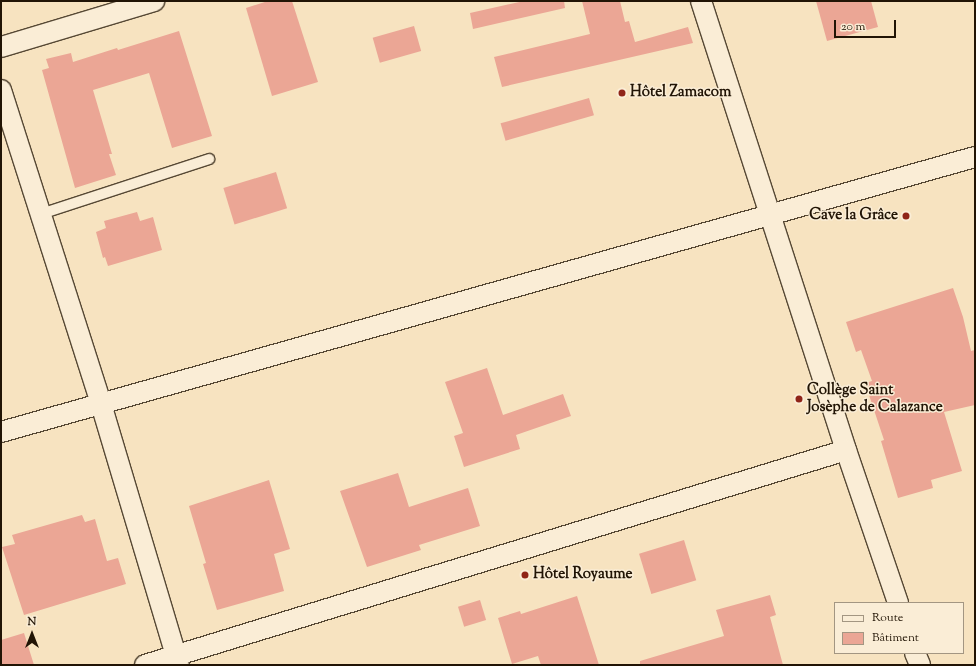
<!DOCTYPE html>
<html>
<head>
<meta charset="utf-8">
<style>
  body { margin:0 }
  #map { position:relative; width:976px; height:666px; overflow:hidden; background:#f7e3c0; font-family:"Sorts Mill Goudy",serif }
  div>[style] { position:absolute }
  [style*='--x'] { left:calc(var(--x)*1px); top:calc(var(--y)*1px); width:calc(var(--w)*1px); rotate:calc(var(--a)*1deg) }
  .building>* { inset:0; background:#eba695; transform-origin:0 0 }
  .roads { filter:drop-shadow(1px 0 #564834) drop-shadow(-1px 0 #564834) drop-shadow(0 1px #564834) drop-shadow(0 -1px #564834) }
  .lane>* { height:10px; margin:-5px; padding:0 5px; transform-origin:5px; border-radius:5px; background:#faedd6 }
  .street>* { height:20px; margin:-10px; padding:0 10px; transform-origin:10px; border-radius:10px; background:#faedd6 }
  .dots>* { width:11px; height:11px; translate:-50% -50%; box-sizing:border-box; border:2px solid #faedd6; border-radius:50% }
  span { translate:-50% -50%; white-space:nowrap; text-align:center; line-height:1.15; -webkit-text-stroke:3px #faedd6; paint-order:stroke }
  .poi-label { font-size:15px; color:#211405; font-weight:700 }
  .left { translate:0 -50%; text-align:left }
  .right { translate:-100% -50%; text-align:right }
  .frame { position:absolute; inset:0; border:2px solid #211405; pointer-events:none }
  .legend { position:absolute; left:834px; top:602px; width:130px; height:52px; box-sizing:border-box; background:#faedd6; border:1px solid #a39682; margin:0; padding:5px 7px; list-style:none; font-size:12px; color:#211405 }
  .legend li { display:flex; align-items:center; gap:8px; height:20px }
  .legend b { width:20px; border:1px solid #a39682 }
  .north { position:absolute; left:12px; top:614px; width:40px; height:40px; -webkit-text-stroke:3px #faedd6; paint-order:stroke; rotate:0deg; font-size:11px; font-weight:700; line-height:16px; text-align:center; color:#211405 }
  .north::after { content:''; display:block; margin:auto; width:14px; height:18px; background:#211405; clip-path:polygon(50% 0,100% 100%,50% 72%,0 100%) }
  .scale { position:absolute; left:834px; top:20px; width:62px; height:18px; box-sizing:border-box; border:2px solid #211405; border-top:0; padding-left:5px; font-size:12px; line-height:14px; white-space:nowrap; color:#211405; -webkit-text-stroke:3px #faedd6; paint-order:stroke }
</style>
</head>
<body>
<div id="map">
  <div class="building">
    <div style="clip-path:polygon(268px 1px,292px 1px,318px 82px,272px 96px,246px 8px)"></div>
    <div style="clip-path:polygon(524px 1px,564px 1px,565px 8px,473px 29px,470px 13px)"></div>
    <div style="clip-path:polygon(582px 1px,620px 1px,625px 22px,629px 21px,635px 42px,688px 27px,693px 43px,502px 87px,494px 57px,590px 34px)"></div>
    <div style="clip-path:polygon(816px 1px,871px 1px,878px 27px,827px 41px)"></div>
    <div style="left:414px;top:26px;width:26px;height:43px;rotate:74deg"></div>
    <div style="clip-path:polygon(179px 31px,212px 136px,172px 148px,149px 73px,93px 90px,112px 154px,109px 154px,116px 175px,75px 188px,42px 70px,49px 68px,46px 59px,71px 53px,73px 62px,117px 48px,118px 50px)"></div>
    <div style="left:589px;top:98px;width:18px;height:92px;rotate:74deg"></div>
    <div style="left:276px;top:172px;width:38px;height:55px;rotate:73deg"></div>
    <div style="clip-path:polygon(137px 212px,140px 221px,153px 217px,162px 250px,108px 266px,105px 257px,103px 258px,96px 232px,106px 228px,104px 221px)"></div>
    <div style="clip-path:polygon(953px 288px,963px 317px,971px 351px,975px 350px,975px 405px,944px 412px,962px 471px,931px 480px,933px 488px,898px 498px,881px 441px,884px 440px,865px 383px,872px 381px,861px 350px,856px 352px,846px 322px)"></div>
    <div style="clip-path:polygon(487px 368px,503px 415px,563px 394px,571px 416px,516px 435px,520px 449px,464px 467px,454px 436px,463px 433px,445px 382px)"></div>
    <div style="clip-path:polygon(398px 473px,409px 507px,468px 488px,480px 526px,419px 545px,421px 550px,367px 567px,340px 491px)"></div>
    <div style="clip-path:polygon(269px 480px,290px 549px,274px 554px,284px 591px,217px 610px,203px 564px,206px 563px,189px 506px)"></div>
    <div style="clip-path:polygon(82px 515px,85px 522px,95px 519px,107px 561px,118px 558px,126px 584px,24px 615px,2px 547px,15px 544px,12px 535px)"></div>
    <div style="left:684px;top:540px;width:42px;height:47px;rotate:73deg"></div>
    <div style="clip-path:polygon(770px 595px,776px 615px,770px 617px,783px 665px,640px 665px,640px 661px,724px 636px,716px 610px)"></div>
    <div style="clip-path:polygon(577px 596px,599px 665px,541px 665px,538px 656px,512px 664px,498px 618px,520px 611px,521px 614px)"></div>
    <div style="left:480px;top:600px;width:21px;height:23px;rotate:73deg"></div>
    <div style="clip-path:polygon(24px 633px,34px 665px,1px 665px,1px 640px)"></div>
  </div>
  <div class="roads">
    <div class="lane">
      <div style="--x:41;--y:214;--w:177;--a:-18.1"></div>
    </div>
    <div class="street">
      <div style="--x:701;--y:1;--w:472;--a:72.1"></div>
      <div style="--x:846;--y:450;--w:162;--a:71.2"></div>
      <div style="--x:1;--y:47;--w:160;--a:-16.7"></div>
      <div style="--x:1;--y:90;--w:330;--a:72.3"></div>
      <div style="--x:101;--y:404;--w:272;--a:73.4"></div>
      <div style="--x:1;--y:432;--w:1012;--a:-15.77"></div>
      <div style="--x:915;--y:653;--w:13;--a:67"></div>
      <div style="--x:145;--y:665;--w:733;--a:-17.05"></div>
    </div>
  </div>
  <div class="dots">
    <div style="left:622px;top:93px;background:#8f2418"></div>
    <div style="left:906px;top:216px;background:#8f2418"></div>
    <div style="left:799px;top:399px;background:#8f2418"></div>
    <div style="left:525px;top:575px;background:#8f2418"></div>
  </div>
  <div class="poi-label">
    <span class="left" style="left:630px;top:93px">Hôtel Zamacom</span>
    <span class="right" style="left:898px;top:216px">Cave la Grâce</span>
    <span class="left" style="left:807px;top:399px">Collège Saint<br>Josèphe de Calazance</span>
    <span class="left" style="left:533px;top:575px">Hôtel Royaume</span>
  </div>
  <div class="frame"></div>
  <ul class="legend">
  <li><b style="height:5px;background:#faedd6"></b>Route</li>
  <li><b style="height:11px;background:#eba695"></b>Bâtiment</li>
  </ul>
  <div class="north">N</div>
  <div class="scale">20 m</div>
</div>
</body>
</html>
